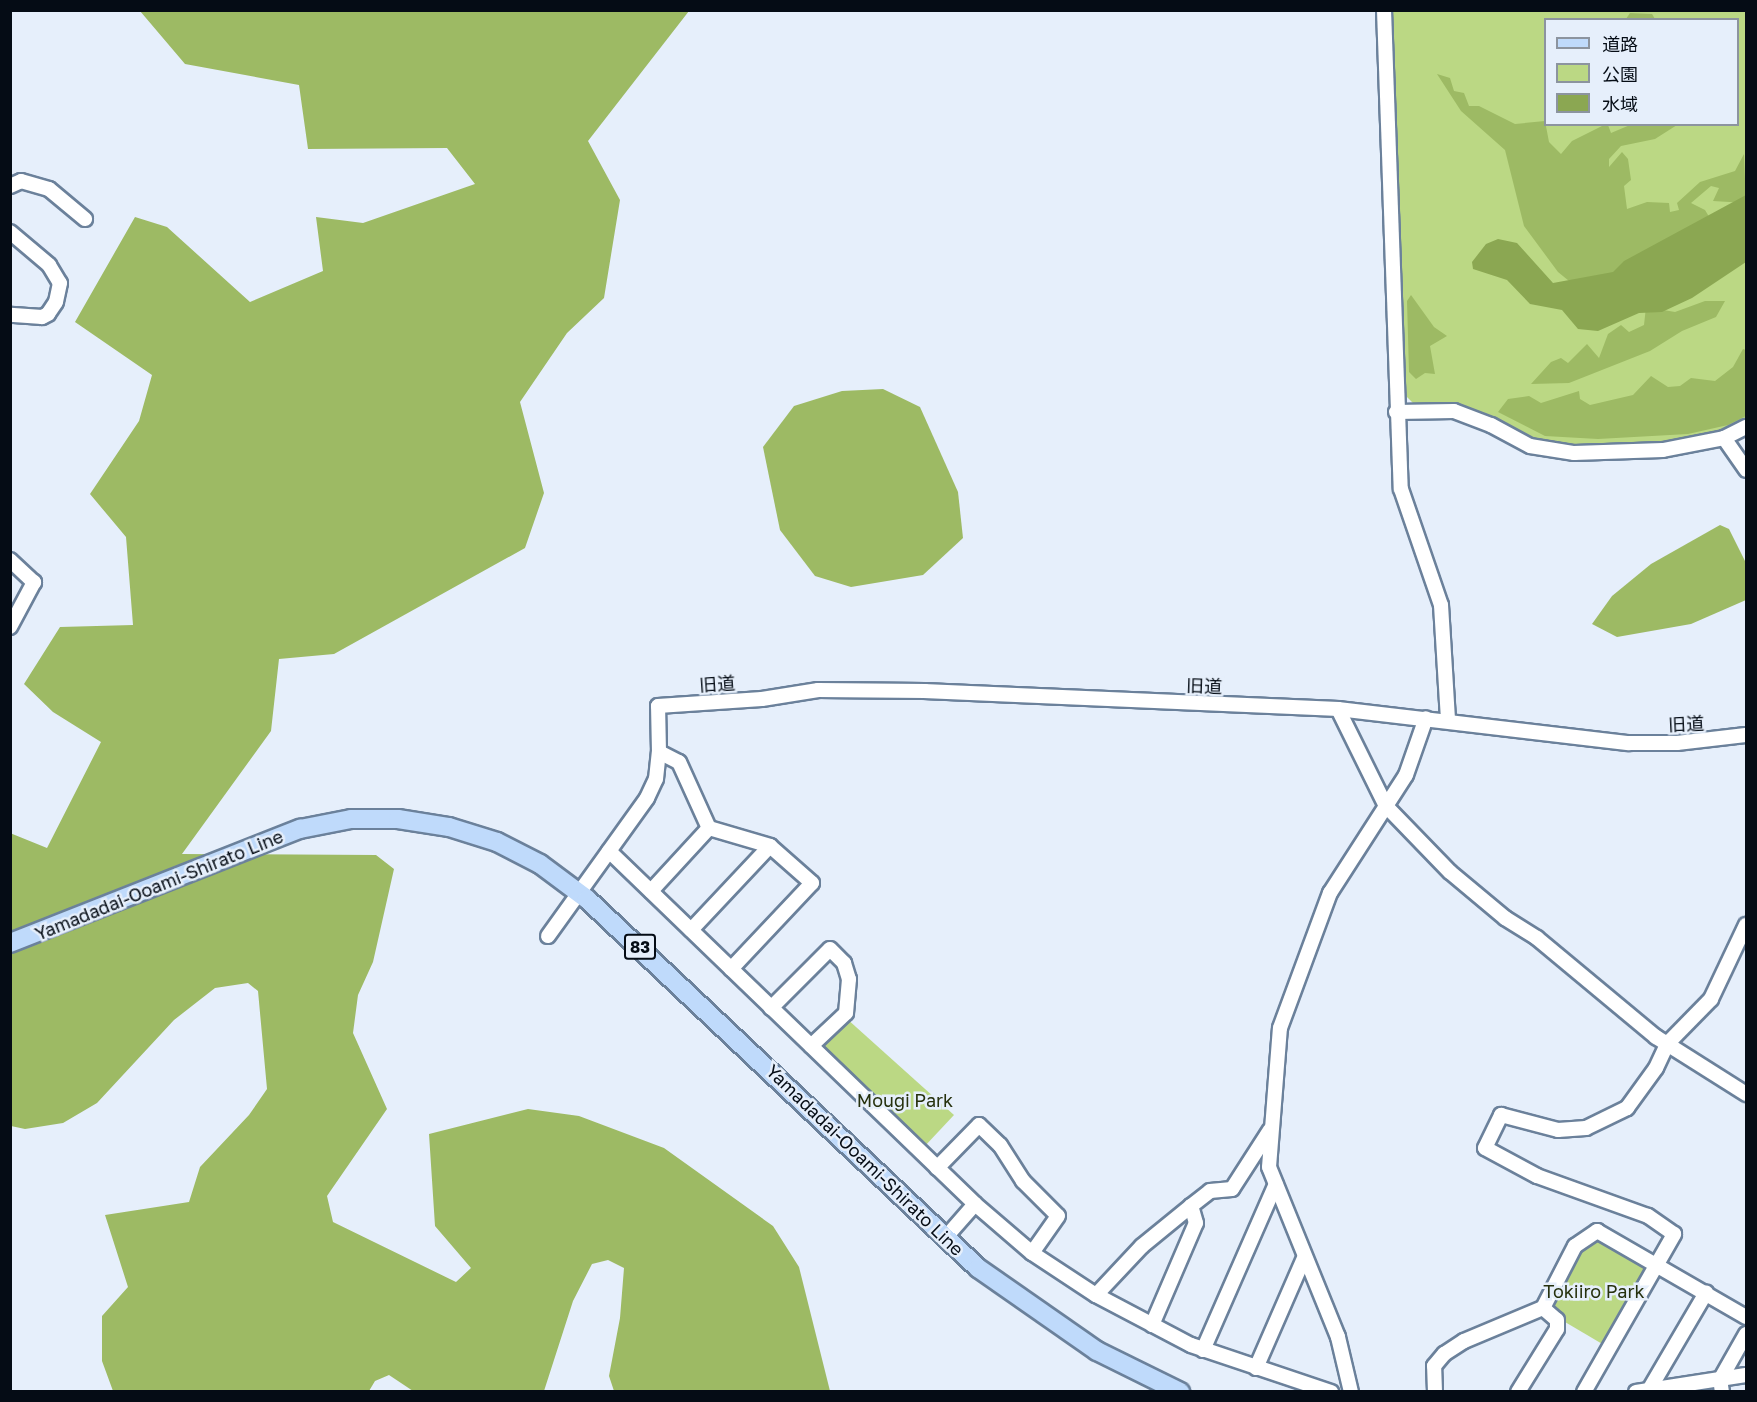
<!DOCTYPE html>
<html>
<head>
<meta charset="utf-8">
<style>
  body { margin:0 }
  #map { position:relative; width:1757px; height:1402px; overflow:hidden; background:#e6effb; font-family:"Golos Text","Noto Sans JP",sans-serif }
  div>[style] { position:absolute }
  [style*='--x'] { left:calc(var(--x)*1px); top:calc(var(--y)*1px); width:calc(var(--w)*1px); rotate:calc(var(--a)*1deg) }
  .green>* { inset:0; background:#bbd884 }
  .forest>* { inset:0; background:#9dba64 }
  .water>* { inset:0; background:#8ba752 }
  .roads { filter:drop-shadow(2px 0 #6b819b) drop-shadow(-2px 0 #6b819b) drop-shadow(0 2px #6b819b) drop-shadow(0 -2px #6b819b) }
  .minor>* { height:14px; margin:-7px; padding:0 7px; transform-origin:7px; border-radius:7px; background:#fff }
  .major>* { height:18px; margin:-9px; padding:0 9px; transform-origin:9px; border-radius:9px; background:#bfdafb }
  span { translate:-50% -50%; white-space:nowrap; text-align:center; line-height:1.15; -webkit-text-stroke:5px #e6effb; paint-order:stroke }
  .shield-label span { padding:2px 4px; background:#e6effb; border:2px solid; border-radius:4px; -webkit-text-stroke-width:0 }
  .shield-label { font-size:16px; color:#050c15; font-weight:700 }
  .street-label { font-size:18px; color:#050c15 }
  .park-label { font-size:18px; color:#26310d }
  .frame { position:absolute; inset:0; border:12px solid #050c15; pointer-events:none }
  .legend { position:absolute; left:1544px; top:18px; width:195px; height:108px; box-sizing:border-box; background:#e6effb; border:2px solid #8c949f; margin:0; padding:8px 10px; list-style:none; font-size:18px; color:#050c15 }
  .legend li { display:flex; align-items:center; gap:12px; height:30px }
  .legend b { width:30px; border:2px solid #8c949f }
</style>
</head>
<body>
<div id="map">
  <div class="green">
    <div style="clip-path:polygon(evenodd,1391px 11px,1746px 11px,1746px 421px,1714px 434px,1664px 445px,1563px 447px,1528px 438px,1479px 411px,1448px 403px,1414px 404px,1401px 391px,1391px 11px,1546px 20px,1738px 20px,1738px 124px,1546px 124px,1546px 20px)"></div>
    <div style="clip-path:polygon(846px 1018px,954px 1115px,924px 1147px,822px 1050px,821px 1044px)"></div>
    <div style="clip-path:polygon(1595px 1235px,1647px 1264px,1648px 1269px,1604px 1345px,1565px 1322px,1549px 1304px,1581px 1243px)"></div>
  </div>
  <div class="forest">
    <div style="clip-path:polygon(140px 11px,689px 11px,588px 141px,620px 200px,604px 298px,567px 333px,520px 402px,544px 493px,525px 548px,334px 654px,279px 659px,271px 731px,182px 854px,376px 855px,394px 869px,373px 962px,358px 995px,353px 1033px,387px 1109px,327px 1196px,333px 1222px,456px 1282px,471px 1268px,435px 1226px,429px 1134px,528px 1109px,579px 1116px,664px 1148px,773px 1226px,799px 1267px,830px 1391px,614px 1391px,609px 1376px,620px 1318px,624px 1268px,608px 1260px,592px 1264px,573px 1301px,544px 1391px,413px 1391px,389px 1375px,375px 1381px,369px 1391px,113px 1391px,102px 1361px,102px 1316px,128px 1287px,105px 1215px,189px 1202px,200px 1167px,249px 1115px,267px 1089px,258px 991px,248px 983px,215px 988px,174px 1020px,97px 1103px,63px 1123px,25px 1129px,11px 1126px,10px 833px,47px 848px,101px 742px,53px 712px,24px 684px,60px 627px,133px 625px,126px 537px,90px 494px,139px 421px,152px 375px,75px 322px,135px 217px,167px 227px,250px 302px,323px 271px,316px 217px,363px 223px,475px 184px,447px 148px,308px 149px,299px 85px,185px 64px)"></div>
    <div style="clip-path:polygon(1630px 13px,1652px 14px,1655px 19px,1626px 19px)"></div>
    <div style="clip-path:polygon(1437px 74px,1450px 78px,1454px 91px,1464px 93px,1469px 106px,1479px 106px,1515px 124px,1545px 121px,1549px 142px,1561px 154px,1572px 141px,1604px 125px,1608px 125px,1611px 133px,1630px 125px,1677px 125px,1655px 139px,1621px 146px,1609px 159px,1609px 167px,1622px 152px,1628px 159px,1631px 180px,1624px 186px,1627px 209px,1647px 202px,1669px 203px,1670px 212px,1679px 210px,1677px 203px,1700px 182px,1735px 171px,1744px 154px,1746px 203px,1713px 201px,1719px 188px,1711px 186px,1691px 203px,1705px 210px,1714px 225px,1628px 274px,1574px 285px,1558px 272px,1524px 226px,1505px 150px,1461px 111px)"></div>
    <div style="clip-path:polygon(1411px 295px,1434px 327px,1447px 336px,1430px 346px,1435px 374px,1425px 373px,1416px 379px,1409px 372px,1407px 301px)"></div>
    <div style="clip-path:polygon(1705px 301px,1725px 301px,1716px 317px,1682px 331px,1650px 351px,1569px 383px,1531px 384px,1551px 362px,1561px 358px,1568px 363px,1587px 344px,1599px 358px,1608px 334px,1621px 325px,1629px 332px,1644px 325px,1646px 307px,1675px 312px)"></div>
    <div style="clip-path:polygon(1743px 349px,1746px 350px,1746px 416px,1728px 425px,1688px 434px,1598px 439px,1545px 436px,1498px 412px,1508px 399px,1529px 396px,1541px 403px,1579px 391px,1580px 399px,1590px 405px,1633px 395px,1651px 376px,1668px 387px,1680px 386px,1691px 378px,1715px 381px,1733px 367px)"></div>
    <div style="clip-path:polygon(883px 389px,920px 407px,958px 492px,963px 538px,923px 575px,851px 587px,815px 576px,780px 530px,763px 447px,794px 406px,842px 391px)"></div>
    <div style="clip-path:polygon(1720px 525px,1729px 529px,1746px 563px,1746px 600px,1691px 624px,1617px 637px,1592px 624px,1612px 596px,1651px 564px)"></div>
  </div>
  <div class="water">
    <div style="clip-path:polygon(1746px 195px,1746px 262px,1692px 298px,1662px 312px,1639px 313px,1598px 331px,1578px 329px,1562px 310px,1530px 304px,1507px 280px,1473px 269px,1472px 262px,1486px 244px,1498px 239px,1517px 243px,1553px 283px,1613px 272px,1624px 261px)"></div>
  </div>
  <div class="roads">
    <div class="minor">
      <div style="--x:1384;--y:10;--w:479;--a:88"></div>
      <div style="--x:1401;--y:489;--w:123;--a:71"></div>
      <div style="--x:1441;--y:605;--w:114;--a:86.5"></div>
      <div style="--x:10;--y:186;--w:12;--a:-24"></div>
      <div style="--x:21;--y:181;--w:29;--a:16"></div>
      <div style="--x:49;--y:189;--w:47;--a:39.8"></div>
      <div style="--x:10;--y:232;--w:51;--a:40.2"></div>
      <div style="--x:49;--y:265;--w:21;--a:59"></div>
      <div style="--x:60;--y:283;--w:19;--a:102"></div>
      <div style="--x:56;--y:302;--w:14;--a:124"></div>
      <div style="--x:48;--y:314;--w:7;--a:153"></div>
      <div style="--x:42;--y:317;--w:32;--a:-176"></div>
      <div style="--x:1396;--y:412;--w:58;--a:-1"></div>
      <div style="--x:1454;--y:411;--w:40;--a:21"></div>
      <div style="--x:1491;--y:425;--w:44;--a:28.3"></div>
      <div style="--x:1530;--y:446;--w:45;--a:9"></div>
      <div style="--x:1574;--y:453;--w:89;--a:-1.9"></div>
      <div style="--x:1663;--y:450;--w:62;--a:-11.1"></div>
      <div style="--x:1724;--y:438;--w:25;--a:-27"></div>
      <div style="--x:1724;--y:438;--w:39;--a:55"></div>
      <div style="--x:10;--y:560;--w:33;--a:43"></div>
      <div style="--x:34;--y:582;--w:51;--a:118.1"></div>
      <div style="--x:1338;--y:709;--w:108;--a:63.7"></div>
      <div style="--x:1386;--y:806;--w:92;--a:45.9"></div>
      <div style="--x:1450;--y:872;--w:72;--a:39.9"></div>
      <div style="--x:1505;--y:918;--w:38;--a:32"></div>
      <div style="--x:1537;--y:938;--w:155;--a:39.8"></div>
      <div style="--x:1656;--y:1037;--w:107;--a:32.3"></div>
      <div style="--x:659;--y:752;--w:22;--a:27"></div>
      <div style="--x:679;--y:762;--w:72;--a:65.6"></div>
      <div style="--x:709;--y:828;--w:64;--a:16.4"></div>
      <div style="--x:770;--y:846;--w:56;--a:41.4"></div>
      <div style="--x:812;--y:883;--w:118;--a:133.3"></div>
      <div style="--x:609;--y:851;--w:508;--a:43.96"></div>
      <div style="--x:975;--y:1204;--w:75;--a:40.7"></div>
      <div style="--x:1032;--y:1253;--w:77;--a:33.3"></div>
      <div style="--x:1096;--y:1295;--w:107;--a:27.8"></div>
      <div style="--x:1191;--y:1345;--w:148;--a:18.6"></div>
      <div style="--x:651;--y:891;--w:86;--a:-47.4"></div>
      <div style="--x:691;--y:930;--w:115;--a:-46.8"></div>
      <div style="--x:548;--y:936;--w:170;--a:-54.3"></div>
      <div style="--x:647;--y:798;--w:21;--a:-65"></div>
      <div style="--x:656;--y:779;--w:27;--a:-84"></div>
      <div style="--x:659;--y:752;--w:46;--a:-91.2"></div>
      <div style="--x:658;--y:706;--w:104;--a:-3.9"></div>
      <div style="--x:762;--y:699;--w:57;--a:-9.1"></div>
      <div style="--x:818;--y:690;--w:107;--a:0.5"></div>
      <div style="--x:925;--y:691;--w:413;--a:2.5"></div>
      <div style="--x:1338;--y:709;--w:293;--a:6.7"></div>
      <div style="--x:1629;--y:743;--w:48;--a:0"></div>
      <div style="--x:1677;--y:743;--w:69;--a:-6.6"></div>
      <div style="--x:771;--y:1008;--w:83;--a:-45"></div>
      <div style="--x:830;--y:949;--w:20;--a:45"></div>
      <div style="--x:844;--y:963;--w:17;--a:73"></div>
      <div style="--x:849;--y:979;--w:34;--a:95"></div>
      <div style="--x:846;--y:1013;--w:48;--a:136.7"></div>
      <div style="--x:937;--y:1168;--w:60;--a:-45.7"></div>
      <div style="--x:979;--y:1125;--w:29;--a:44"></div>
      <div style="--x:1000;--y:1145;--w:43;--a:57.4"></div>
      <div style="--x:1023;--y:1181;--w:49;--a:45"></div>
      <div style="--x:1058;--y:1216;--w:45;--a:125.1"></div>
      <div style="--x:946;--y:1237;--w:44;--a:-48.7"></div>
      <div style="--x:1096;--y:1295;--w:67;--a:-46.8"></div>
      <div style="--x:1142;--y:1246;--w:63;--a:-39.2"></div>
      <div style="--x:1191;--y:1206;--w:24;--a:-38"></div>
      <div style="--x:1210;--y:1191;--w:22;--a:-5"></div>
      <div style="--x:1232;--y:1189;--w:70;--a:-57.2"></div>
      <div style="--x:1543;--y:1308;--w:70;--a:-62.7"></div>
      <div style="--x:1575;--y:1246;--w:27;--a:-34"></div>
      <div style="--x:1597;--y:1231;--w:172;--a:30"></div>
      <div style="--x:1152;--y:1325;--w:111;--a:-66.7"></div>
      <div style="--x:1196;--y:1223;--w:18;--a:-106"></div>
      <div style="--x:1203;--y:1350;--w:181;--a:-66.3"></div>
      <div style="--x:1256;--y:1368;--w:120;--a:-66.4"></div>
      <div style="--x:1649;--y:1390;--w:113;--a:-59.6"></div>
      <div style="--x:1351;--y:1392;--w:57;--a:-103.3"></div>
      <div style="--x:1338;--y:1337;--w:183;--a:-112.1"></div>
      <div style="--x:1269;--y:1167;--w:139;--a:-85.5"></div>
      <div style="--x:1280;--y:1028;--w:144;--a:-69.7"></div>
      <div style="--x:1330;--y:893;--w:140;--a:-57.2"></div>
      <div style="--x:1406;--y:775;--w:60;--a:-70.7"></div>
      <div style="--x:1435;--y:1392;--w:26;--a:-92"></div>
      <div style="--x:1434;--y:1366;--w:16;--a:-50"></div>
      <div style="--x:1444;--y:1354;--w:24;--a:-33"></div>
      <div style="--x:1464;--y:1341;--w:86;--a:-22.7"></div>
      <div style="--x:1543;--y:1308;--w:18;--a:41"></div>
      <div style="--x:1557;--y:1320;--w:9;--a:90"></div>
      <div style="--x:1557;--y:1329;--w:74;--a:121.8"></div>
      <div style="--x:1584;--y:1392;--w:182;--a:-60.3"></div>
      <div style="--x:1674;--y:1234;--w:32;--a:-145"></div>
      <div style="--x:1648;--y:1216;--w:118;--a:-160.2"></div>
      <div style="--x:1537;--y:1176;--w:59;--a:-151.7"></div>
      <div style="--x:1485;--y:1148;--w:37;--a:-64"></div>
      <div style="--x:1501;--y:1115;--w:59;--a:14.7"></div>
      <div style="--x:1558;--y:1130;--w:28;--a:-4"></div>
      <div style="--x:1586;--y:1128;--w:46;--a:-26"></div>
      <div style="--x:1627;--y:1108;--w:49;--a:-54.1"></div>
      <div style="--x:1656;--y:1068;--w:26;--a:-65"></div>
      <div style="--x:1667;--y:1044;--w:63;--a:-45.6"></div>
      <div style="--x:1711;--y:999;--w:82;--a:-64.7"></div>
      <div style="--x:1636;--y:1392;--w:111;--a:-8.8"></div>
      <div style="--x:1722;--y:1392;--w:12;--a:-99"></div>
      <div style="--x:1720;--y:1380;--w:53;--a:-60.5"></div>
    </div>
    <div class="major">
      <div style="--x:10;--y:943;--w:312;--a:-21.5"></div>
      <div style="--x:300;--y:829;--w:52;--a:-11.1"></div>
      <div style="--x:351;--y:819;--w:47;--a:0"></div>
      <div style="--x:398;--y:819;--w:52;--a:8.9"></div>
      <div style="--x:449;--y:827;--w:50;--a:17.4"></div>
      <div style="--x:497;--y:842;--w:48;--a:27.1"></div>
      <div style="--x:540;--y:864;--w:59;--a:36.7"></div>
      <div style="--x:587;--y:899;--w:538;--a:43.34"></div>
      <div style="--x:978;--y:1268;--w:145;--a:34.9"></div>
      <div style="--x:1097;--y:1351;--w:93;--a:26.3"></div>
    </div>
  </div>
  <div class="shield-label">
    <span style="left:640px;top:947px">83</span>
  </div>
  <div class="street-label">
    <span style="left:717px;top:684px;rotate:-4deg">旧道</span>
    <span style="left:1204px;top:686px;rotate:2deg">旧道</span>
    <span style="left:1686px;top:724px;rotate:-3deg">旧道</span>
    <span style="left:159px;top:885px;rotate:-22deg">Yamadadai-Ooami-Shirato Line</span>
    <span style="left:865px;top:1160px;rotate:44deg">Yamadadai-Ooami-Shirato Line</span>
  </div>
  <div class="park-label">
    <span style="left:905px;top:1100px">Mougi Park</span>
    <span style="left:1594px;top:1291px">Tokiiro Park</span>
  </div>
  <div class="frame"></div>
  <ul class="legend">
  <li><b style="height:8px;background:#bfdafb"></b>道路</li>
  <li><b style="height:16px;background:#bbd884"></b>公園</li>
  <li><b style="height:16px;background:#8ba752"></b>水域</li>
  </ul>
</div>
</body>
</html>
